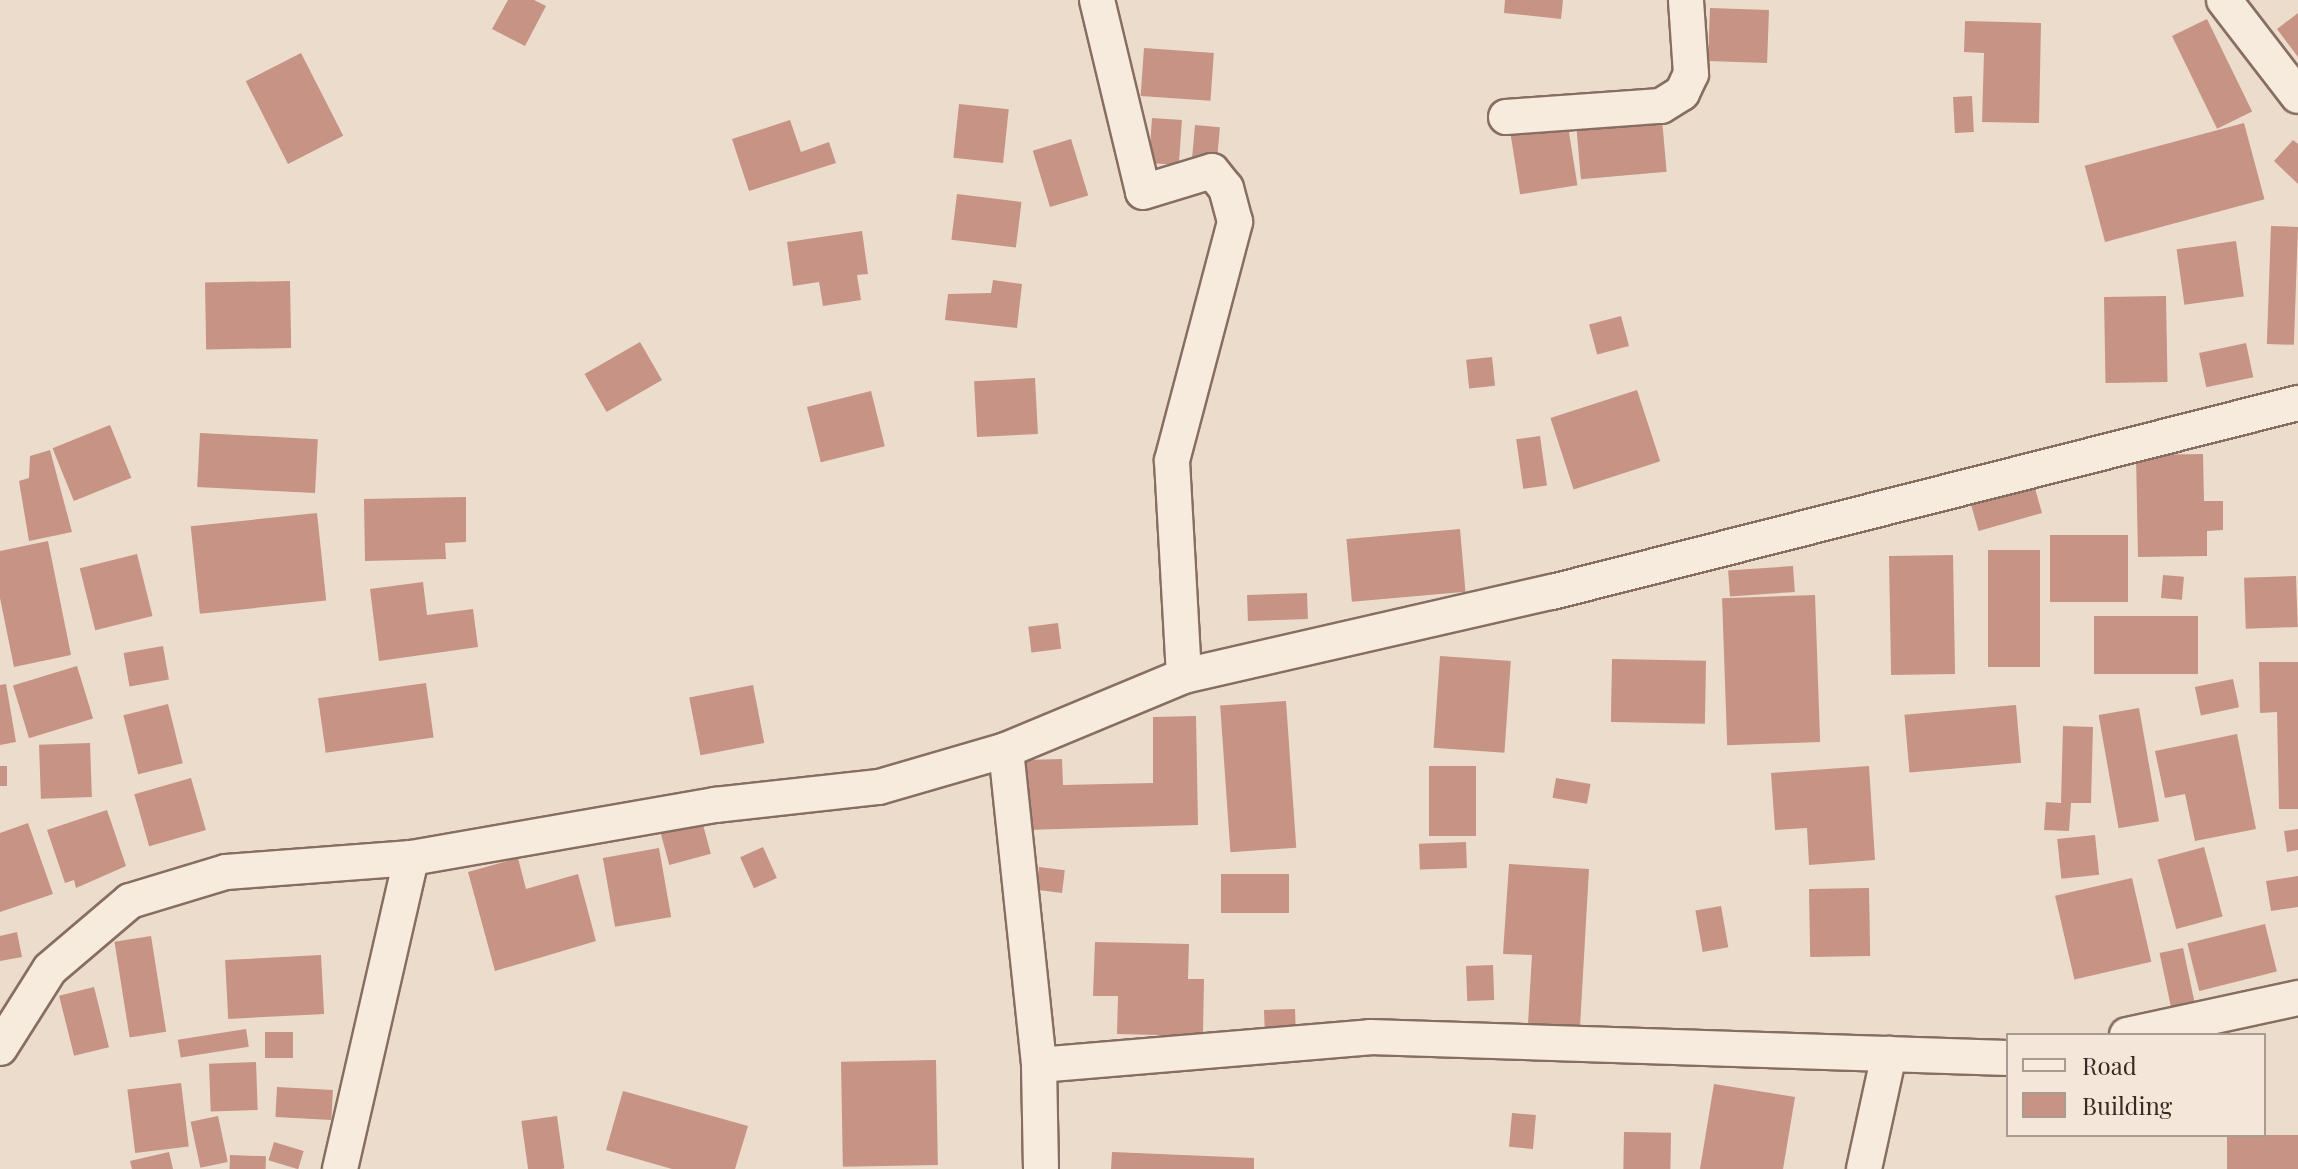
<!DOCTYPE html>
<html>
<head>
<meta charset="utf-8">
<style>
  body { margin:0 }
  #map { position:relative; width:2298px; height:1169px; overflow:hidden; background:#ecdccb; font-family:"Playfair Display",serif }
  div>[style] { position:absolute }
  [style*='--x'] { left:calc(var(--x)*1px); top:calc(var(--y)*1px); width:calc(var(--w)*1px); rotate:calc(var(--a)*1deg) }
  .building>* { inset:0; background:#c69385; transform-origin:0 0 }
  .roads { filter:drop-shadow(2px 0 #876e61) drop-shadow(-2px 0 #876e61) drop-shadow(0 2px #876e61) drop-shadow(0 -2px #876e61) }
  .street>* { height:34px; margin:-17px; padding:0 17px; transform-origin:17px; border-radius:17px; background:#f7ebde }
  span { translate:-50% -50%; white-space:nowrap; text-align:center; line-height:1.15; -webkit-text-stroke:6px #f4e7da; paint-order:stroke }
  .legend { position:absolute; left:2006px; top:1033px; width:260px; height:104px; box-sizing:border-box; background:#f4e7da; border:2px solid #a99b91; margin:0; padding:10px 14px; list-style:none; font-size:24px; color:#392923 }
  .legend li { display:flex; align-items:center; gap:16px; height:40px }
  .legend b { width:40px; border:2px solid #a99b91 }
</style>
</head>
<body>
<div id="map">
  <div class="building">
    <div style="clip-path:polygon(508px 0,534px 0,546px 6px,525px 46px,492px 29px)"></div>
    <div style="clip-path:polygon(1505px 0,1563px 0,1561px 19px,1504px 13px)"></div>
    <div style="left:1710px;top:8px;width:59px;height:53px;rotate:2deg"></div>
    <div style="clip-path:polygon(2298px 13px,2298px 57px,2277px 29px)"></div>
    <div style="left:2207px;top:19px;width:103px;height:39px;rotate:64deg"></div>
    <div style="clip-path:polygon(1965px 21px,2041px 23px,2039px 123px,1982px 122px,1984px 53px,1964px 52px)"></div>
    <div style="left:1144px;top:48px;width:70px;height:48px;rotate:4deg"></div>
    <div style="left:301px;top:53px;width:93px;height:62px;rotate:63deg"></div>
    <div style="left:1972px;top:96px;width:36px;height:19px;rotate:87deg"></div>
    <div style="left:959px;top:104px;width:50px;height:54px;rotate:6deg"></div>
    <div style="left:1152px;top:118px;width:30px;height:45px;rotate:4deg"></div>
    <div style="left:1662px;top:119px;width:53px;height:86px;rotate:85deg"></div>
    <div style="clip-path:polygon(790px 120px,801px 152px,829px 142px,836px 163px,749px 191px,732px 139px)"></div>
    <div style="left:2244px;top:123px;width:79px;height:165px;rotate:75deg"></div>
    <div style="left:1195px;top:125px;width:25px;height:35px;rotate:5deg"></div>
    <div style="left:1568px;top:126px;width:60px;height:58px;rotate:81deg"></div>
    <div style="left:1071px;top:139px;width:59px;height:40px;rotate:73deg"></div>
    <div style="clip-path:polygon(2293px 140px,2298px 144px,2298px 184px,2274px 161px)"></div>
    <div style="left:957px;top:194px;width:65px;height:46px;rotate:7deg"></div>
    <div style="left:2271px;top:226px;width:27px;height:118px;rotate:2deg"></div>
    <div style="clip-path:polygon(862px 231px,868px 274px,857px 275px,861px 300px,823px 306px,819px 282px,793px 286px,787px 242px)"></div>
    <div style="left:2236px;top:241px;width:56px;height:60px;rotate:82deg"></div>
    <div style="clip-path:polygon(993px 280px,1022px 284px,1017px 328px,945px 320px,948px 294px,991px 293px)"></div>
    <div style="left:290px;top:281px;width:67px;height:85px;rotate:89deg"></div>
    <div style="left:2166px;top:296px;width:86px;height:62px;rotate:89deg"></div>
    <div style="left:1621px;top:316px;width:31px;height:33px;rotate:75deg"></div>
    <div style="left:640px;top:342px;width:44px;height:64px;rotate:60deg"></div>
    <div style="left:2246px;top:343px;width:35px;height:48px;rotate:78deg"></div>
    <div style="left:1492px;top:357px;width:29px;height:26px;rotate:84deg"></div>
    <div style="left:1035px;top:378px;width:56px;height:61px;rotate:87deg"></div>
    <div style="left:1637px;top:390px;width:75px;height:91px;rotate:72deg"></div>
    <div style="left:871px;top:391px;width:57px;height:66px;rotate:76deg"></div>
    <div style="left:110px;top:425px;width:57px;height:62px;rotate:68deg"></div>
    <div style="left:200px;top:433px;width:118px;height:54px;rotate:3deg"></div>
    <div style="left:1540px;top:436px;width:50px;height:24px;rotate:82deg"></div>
    <div style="clip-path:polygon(50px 450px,72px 532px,29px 541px,19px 481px,29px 478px,30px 456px)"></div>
    <div style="clip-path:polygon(2203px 454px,2204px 501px,2223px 501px,2223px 530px,2207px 531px,2207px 556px,2138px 557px,2136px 455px)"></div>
    <div style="left:2034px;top:485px;width:29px;height:66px;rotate:74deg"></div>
    <div style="clip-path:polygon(466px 497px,466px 542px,445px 543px,446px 559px,365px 561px,364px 499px)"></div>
    <div style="left:317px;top:513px;width:88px;height:127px;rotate:84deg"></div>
    <div style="left:1460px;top:529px;width:63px;height:114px;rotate:85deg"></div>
    <div style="left:2128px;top:535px;width:67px;height:78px;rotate:90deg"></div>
    <div style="clip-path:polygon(48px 541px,71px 655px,14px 667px,0 598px,0 551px)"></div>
    <div style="left:1988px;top:550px;width:52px;height:117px"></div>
    <div style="left:137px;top:554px;width:64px;height:59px;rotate:76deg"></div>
    <div style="left:1953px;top:555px;width:119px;height:64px;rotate:89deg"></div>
    <div style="left:1793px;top:566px;width:26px;height:65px;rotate:86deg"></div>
    <div style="left:2163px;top:575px;width:21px;height:23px;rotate:5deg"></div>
    <div style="left:2296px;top:576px;width:51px;height:52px;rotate:88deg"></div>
    <div style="clip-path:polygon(423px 582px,427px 615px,473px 609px,478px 647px,379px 661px,370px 589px)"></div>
    <div style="left:1307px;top:593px;width:26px;height:60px;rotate:88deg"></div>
    <div style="left:1815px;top:595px;width:147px;height:93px;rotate:88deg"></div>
    <div style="left:2094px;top:616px;width:104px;height:58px"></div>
    <div style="left:1058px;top:623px;width:26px;height:30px;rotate:83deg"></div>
    <div style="left:163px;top:646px;width:34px;height:40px;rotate:80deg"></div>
    <div style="left:1440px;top:656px;width:71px;height:92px;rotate:4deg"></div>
    <div style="left:1612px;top:659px;width:94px;height:63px;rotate:1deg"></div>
    <div style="clip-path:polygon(2259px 662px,2298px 662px,2298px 809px,2279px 809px,2277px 712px,2260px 713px)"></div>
    <div style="left:77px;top:666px;width:55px;height:67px;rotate:73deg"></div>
    <div style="left:2233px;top:679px;width:29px;height:39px;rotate:78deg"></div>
    <div style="left:426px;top:683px;width:55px;height:109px;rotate:82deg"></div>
    <div style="clip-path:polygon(6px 684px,16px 742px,0 745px,0 685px)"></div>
    <div style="left:753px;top:685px;width:59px;height:65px;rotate:79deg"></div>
    <div style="left:1286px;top:701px;width:147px;height:66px;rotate:86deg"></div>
    <div style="left:168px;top:704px;width:61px;height:46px;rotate:76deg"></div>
    <div style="left:2016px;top:705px;width:58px;height:112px;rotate:85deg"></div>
    <div style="left:2139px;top:708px;width:115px;height:41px;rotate:80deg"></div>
    <div style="clip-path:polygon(1196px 716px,1198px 825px,1025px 830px,1024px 760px,1062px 759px,1063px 785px,1153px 783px,1153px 717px)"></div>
    <div style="clip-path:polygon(2063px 726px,2093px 727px,2091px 803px,2071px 803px,2069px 831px,2044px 830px,2046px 802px,2061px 803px)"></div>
    <div style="clip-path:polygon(2237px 734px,2256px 829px,2195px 841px,2185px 794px,2165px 798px,2155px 751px)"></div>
    <div style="left:90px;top:743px;width:54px;height:51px;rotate:88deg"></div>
    <div style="left:0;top:766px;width:7px;height:20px"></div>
    <div style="left:1429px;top:766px;width:47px;height:70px"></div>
    <div style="clip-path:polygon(1869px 766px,1875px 860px,1809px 865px,1807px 828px,1775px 830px,1771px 773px)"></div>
    <div style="left:191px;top:778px;width:54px;height:59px;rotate:74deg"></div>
    <div style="left:1556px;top:778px;width:35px;height:20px;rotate:10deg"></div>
    <div style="clip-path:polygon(107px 810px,126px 866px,76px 888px,74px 880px,65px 883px,47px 830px)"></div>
    <div style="left:702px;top:821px;width:34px;height:43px;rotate:75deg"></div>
    <div style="clip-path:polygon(28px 823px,53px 894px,0 912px,0 833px)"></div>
    <div style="clip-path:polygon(2298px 829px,2298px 850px,2287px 852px,2284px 831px)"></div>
    <div style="left:2095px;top:835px;width:40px;height:38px;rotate:84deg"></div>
    <div style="left:1466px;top:842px;width:26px;height:47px;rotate:88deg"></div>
    <div style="left:763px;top:847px;width:34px;height:25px;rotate:66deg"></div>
    <div style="left:2204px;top:847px;width:72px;height:48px;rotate:75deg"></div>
    <div style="left:659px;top:848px;width:70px;height:57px;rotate:80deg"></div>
    <div style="clip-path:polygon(518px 858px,526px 889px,578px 874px,596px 941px,495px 971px,468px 872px)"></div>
    <div style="clip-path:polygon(1509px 864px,1589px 869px,1580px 1027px,1528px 1024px,1532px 955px,1503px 954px)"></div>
    <div style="left:1039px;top:867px;width:26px;height:23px;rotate:7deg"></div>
    <div style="left:1289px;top:874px;width:39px;height:68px;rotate:90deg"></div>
    <div style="clip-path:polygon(2298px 876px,2298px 907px,2271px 911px,2266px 881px)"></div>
    <div style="left:2132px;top:878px;width:86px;height:79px;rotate:77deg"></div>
    <div style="left:1869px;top:888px;width:68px;height:60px;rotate:89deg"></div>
    <div style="left:1721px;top:906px;width:42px;height:26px;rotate:80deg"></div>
    <div style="left:2265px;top:924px;width:49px;height:80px;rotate:76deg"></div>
    <div style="clip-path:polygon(17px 932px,22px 957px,0 961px,0 936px)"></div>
    <div style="left:151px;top:936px;width:97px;height:37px;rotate:81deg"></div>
    <div style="clip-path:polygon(1095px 942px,1189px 944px,1188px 979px,1204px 979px,1203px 1036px,1117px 1034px,1118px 996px,1093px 996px)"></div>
    <div style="left:2183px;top:948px;width:55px;height:24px;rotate:78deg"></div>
    <div style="left:321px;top:955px;width:59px;height:96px;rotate:87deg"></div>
    <div style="left:1493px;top:965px;width:35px;height:27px;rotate:88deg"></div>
    <div style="left:94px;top:987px;width:62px;height:36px;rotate:76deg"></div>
    <div style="left:1295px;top:1009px;width:30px;height:31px;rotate:88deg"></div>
    <div style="left:246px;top:1029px;width:18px;height:69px;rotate:81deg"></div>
    <div style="left:265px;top:1032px;width:28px;height:26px"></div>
    <div style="left:936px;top:1060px;width:105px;height:95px;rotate:89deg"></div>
    <div style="left:256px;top:1062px;width:48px;height:47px;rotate:88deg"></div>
    <div style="left:181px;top:1083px;width:64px;height:54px;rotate:83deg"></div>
    <div style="clip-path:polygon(1714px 1084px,1795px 1097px,1783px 1169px,1700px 1169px)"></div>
    <div style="left:277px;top:1087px;width:56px;height:30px;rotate:3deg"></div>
    <div style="clip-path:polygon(623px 1091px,748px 1126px,735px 1169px,672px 1169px,606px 1150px)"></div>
    <div style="left:1512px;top:1113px;width:24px;height:34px;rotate:5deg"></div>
    <div style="left:218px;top:1116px;width:47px;height:28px;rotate:78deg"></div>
    <div style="left:557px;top:1116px;width:53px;height:36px;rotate:82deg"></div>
    <div style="left:1624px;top:1132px;width:47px;height:37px;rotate:1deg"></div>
    <div style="left:2298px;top:1135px;width:34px;height:71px;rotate:90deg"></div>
    <div style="left:274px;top:1142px;width:31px;height:19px;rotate:17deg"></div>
    <div style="clip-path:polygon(169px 1152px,173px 1169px,132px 1169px,130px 1161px)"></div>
    <div style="clip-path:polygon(1112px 1152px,1254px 1158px,1254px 1169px,1111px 1169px)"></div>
    <div style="left:230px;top:1155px;width:36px;height:14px;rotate:2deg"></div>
  </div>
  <div class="roads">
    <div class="street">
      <div style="--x:1097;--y:0;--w:197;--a:76.5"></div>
      <div style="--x:1143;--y:192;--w:72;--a:-16.9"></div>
      <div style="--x:1212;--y:171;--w:22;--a:51"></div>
      <div style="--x:1226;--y:188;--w:35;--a:75"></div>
      <div style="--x:1235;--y:222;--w:247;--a:104.8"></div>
      <div style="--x:1172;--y:461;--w:215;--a:86.8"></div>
      <div style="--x:2224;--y:0;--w:121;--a:52.4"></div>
      <div style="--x:1506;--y:117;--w:155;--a:-4.1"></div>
      <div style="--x:1661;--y:106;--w:25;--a:-32"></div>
      <div style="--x:1682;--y:93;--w:21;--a:-65"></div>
      <div style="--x:1691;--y:74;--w:74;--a:-93.9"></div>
      <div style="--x:1006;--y:750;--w:317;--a:84"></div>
      <div style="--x:1039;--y:1065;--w:104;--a:88.9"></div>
      <div style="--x:2127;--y:1035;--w:175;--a:-12.2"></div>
      <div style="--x:0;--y:1048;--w:93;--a:-57.7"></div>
      <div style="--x:50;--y:969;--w:105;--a:-40.4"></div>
      <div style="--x:130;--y:901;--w:100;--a:-16.8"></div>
      <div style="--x:226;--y:872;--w:186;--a:-4.3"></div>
      <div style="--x:411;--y:858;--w:309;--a:-9.9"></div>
      <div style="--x:715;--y:805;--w:165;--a:-6.3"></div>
      <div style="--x:879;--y:787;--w:132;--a:-16.2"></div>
      <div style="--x:1006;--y:750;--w:193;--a:-22.6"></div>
      <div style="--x:1184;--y:676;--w:377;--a:-12.9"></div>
      <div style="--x:1552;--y:592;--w:770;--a:-14.22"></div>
      <div style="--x:1039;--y:1065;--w:332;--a:-4.8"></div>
      <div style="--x:1370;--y:1037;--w:638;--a:1.89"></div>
      <div style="--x:340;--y:1169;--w:319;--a:-77.1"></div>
      <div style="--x:1864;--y:1169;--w:118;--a:-77.7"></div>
    </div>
  </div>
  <ul class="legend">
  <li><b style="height:10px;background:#f7ebde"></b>Road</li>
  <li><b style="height:22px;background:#c69385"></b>Building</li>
  </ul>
</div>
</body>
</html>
